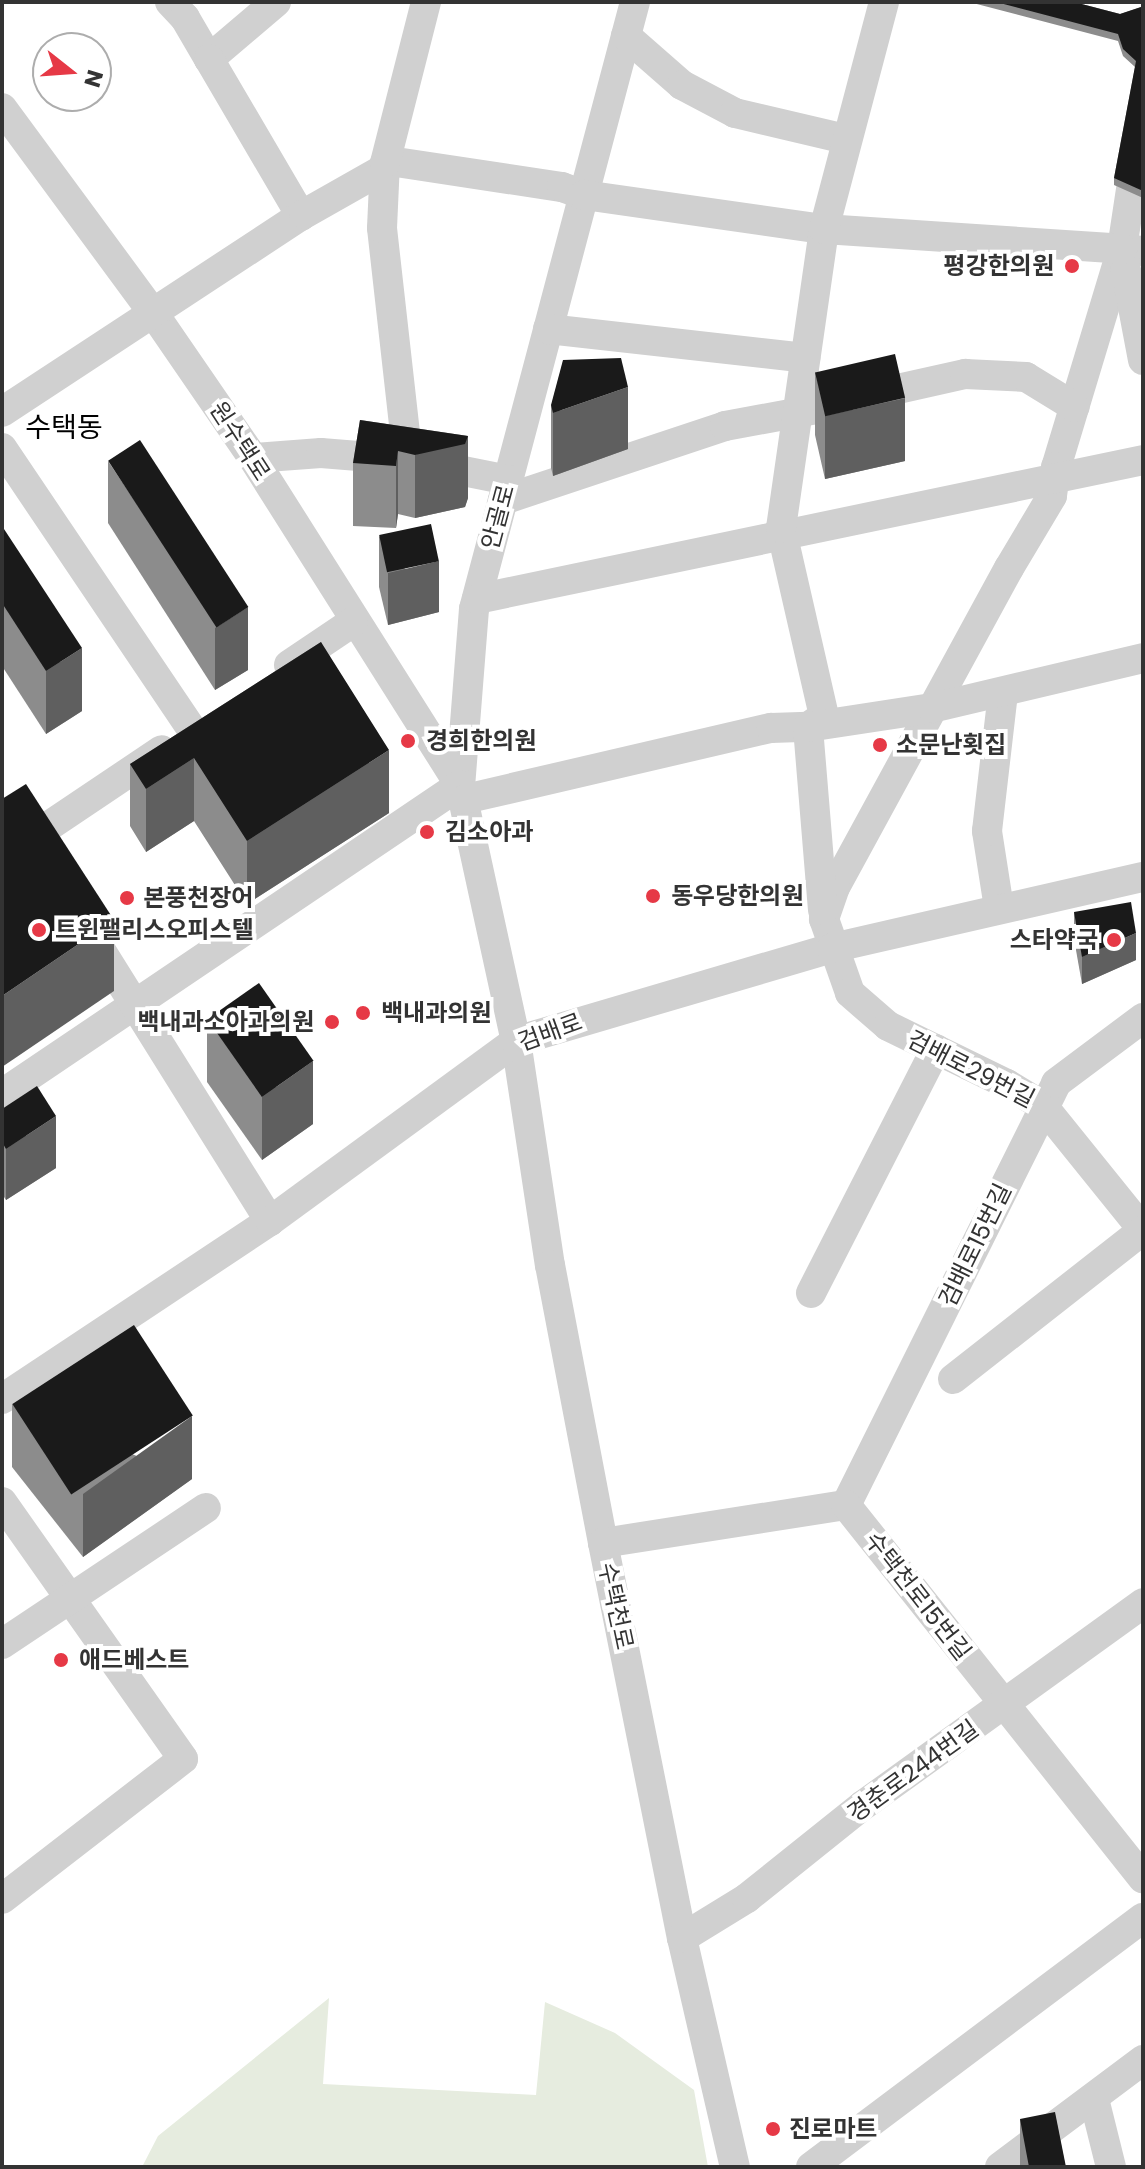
<!DOCTYPE html>
<html>
<head>
<meta charset="utf-8">
<style>
  body { margin:0 }
  #map { position:relative; width:1145px; height:2169px; overflow:hidden; background:#fff; font-family:Poppins,"Noto Sans KR",sans-serif }
  div>[style] { position:absolute }
  [style*='--x'] { left:calc(var(--x)*1px); top:calc(var(--y)*1px); width:calc(var(--w)*1px); rotate:calc(var(--a)*1deg) }
  .green>* { inset:0; background:#e6ecdf }
  .minor>* { height:30px; margin:-15px; padding:0 15px; transform-origin:15px; border-radius:15px; background:#d0d0d0 }
  .wall>* { inset:0; background:#8c8c8c }
  .shaded-wall>* { inset:0; background:#5f5f5f }
  .building>* { inset:0; background:#1a1a1a; transform-origin:0 0 }
  .dots>* { width:22px; height:22px; translate:-50% -50%; box-sizing:border-box; border:4px solid #fff; border-radius:50% }
  span { translate:-50% -50%; white-space:nowrap; text-align:center; line-height:1.15; -webkit-text-stroke:8px #fff; paint-order:stroke }
  .poi-label { font-size:24px; color:#333; font-weight:700 }
  .right { translate:-100% -50%; text-align:right }
  .left { translate:0 -50%; text-align:left }
  .street-label { font-size:24px; color:#333 }
  .quarter-label { font-size:28px; color:#000 }
  .frame { position:absolute; inset:0; border:4px solid #333; pointer-events:none }
  .north { position:absolute; left:32px; top:32px; width:80px; height:80px; box-sizing:border-box; background:#fff; border:2px solid #adadad; border-radius:50%; rotate:107deg; font-size:22px; font-weight:700; line-height:32px; text-align:center; color:#333 }
  .north::after { content:''; display:block; margin:auto; width:28px; height:36px; background:#e63946; clip-path:polygon(50% 0,100% 100%,50% 72%,0 100%) }
</style>
</head>
<body>
<div id="map">
  <div class="green">
    <div style="clip-path:polygon(329px 1998px,323px 2084px,536px 2095px,545px 2002px,615px 2033px,694px 2090px,708px 2167px,142px 2167px,158px 2136px)"></div>
  </div>
  <div class="minor">
    <div style="--x:170;--y:2;--w:22;--a:47"></div>
    <div style="--x:185;--y:18;--w:48;--a:59.7"></div>
    <div style="--x:209;--y:59;--w:88;--a:-40.4"></div>
    <div style="--x:635;--y:2;--w:628;--a:104.86"></div>
    <div style="--x:474;--y:609;--w:177;--a:94.5"></div>
    <div style="--x:460;--y:785;--w:262;--a:77.7"></div>
    <div style="--x:516;--y:1041;--w:227;--a:81.4"></div>
    <div style="--x:550;--y:1265;--w:283;--a:79.2"></div>
    <div style="--x:603;--y:1543;--w:403;--a:78.7"></div>
    <div style="--x:682;--y:1938;--w:235;--a:77"></div>
    <div style="--x:626;--y:36;--w:74;--a:41.2"></div>
    <div style="--x:682;--y:85;--w:60;--a:27.8"></div>
    <div style="--x:735;--y:113;--w:114;--a:13.2"></div>
    <div style="--x:209;--y:59;--w:182;--a:59.6"></div>
    <div style="--x:2;--y:108;--w:256;--a:53.6"></div>
    <div style="--x:154;--y:314;--w:175;--a:55.5"></div>
    <div style="--x:253;--y:458;--w:387;--a:57.7"></div>
    <div style="--x:460;--y:785;--w:552;--a:145.99"></div>
    <div style="--x:1143;--y:110;--w:141;--a:98.6"></div>
    <div style="--x:1122;--y:249;--w:228;--a:106.8"></div>
    <div style="--x:1056;--y:467;--w:29;--a:98"></div>
    <div style="--x:1052;--y:496;--w:84;--a:120.8"></div>
    <div style="--x:1009;--y:568;--w:363;--a:118.6"></div>
    <div style="--x:835;--y:887;--w:34;--a:109"></div>
    <div style="--x:824;--y:919;--w:78;--a:70.6"></div>
    <div style="--x:850;--y:993;--w:50;--a:41"></div>
    <div style="--x:888;--y:1026;--w:132;--a:26"></div>
    <div style="--x:1007;--y:1084;--w:42;--a:31.4"></div>
    <div style="--x:1043;--y:1106;--w:159;--a:51.1"></div>
    <div style="--x:1143;--y:251;--w:21;--a:-175"></div>
    <div style="--x:1122;--y:249;--w:113;--a:79.3"></div>
    <div style="--x:548;--y:329;--w:259;--a:6.4"></div>
    <div style="--x:862;--y:397;--w:106;--a:-12.6"></div>
    <div style="--x:965;--y:374;--w:61;--a:2.8"></div>
    <div style="--x:1026;--y:377;--w:57;--a:31.5"></div>
    <div style="--x:2;--y:412;--w:361;--a:-33.3"></div>
    <div style="--x:304;--y:214;--w:106;--a:-29.5"></div>
    <div style="--x:396;--y:162;--w:168;--a:8.6"></div>
    <div style="--x:562;--y:187;--w:23;--a:20"></div>
    <div style="--x:584;--y:195;--w:242;--a:8.1"></div>
    <div style="--x:824;--y:229;--w:299;--a:3.8"></div>
    <div style="--x:2;--y:448;--w:340;--a:56"></div>
    <div style="--x:253;--y:458;--w:68;--a:-4.2"></div>
    <div style="--x:321;--y:453;--w:87;--a:4.6"></div>
    <div style="--x:408;--y:460;--w:102;--a:11.3"></div>
    <div style="--x:408;--y:460;--w:233;--a:-96.4"></div>
    <div style="--x:382;--y:228;--w:65;--a:-87.4"></div>
    <div style="--x:385;--y:163;--w:166;--a:-75.7"></div>
    <div style="--x:503;--y:500;--w:234;--a:-18.4"></div>
    <div style="--x:725;--y:426;--w:88;--a:-10.4"></div>
    <div style="--x:477;--y:599;--w:680;--a:-11.79"></div>
    <div style="--x:289;--y:665;--w:77;--a:-33.9"></div>
    <div style="--x:465;--y:799;--w:314;--a:-13.1"></div>
    <div style="--x:771;--y:728;--w:37;--a:-2"></div>
    <div style="--x:808;--y:727;--w:19;--a:-35"></div>
    <div style="--x:824;--y:716;--w:193;--a:-102.9"></div>
    <div style="--x:781;--y:528;--w:302;--a:-81.8"></div>
    <div style="--x:824;--y:229;--w:235;--a:-75.2"></div>
    <div style="--x:33;--y:848;--w:9;--a:-122"></div>
    <div style="--x:28;--y:840;--w:161;--a:-33.9"></div>
    <div style="--x:999;--y:908;--w:78;--a:-98.9"></div>
    <div style="--x:987;--y:831;--w:140;--a:-83.4"></div>
    <div style="--x:823;--y:910;--w:184;--a:-94.7"></div>
    <div style="--x:808;--y:727;--w:125;--a:-8.7"></div>
    <div style="--x:932;--y:708;--w:217;--a:-13.3"></div>
    <div style="--x:93;--y:938;--w:334;--a:58"></div>
    <div style="--x:811;--y:1293;--w:274;--a:-62.9"></div>
    <div style="--x:953;--y:1379;--w:241;--a:-38.1"></div>
    <div style="--x:2;--y:1399;--w:322;--a:-33.6"></div>
    <div style="--x:270;--y:1221;--w:305;--a:-36.2"></div>
    <div style="--x:516;--y:1041;--w:329;--a:-16.4"></div>
    <div style="--x:832;--y:948;--w:319;--a:-12.9"></div>
    <div style="--x:2;--y:1502;--w:314;--a:54.8"></div>
    <div style="--x:183;--y:1759;--w:229;--a:142.3"></div>
    <div style="--x:846;--y:1505;--w:471;--a:-63.5"></div>
    <div style="--x:1056;--y:1083;--w:109;--a:-36.8"></div>
    <div style="--x:603;--y:1543;--w:246;--a:-8.9"></div>
    <div style="--x:846;--y:1505;--w:477;--a:51.5"></div>
    <div style="--x:2;--y:1644;--w:245;--a:-33.7"></div>
    <div style="--x:682;--y:1938;--w:76;--a:-31.6"></div>
    <div style="--x:747;--y:1898;--w:147;--a:-38.7"></div>
    <div style="--x:862;--y:1806;--w:347;--a:-35.8"></div>
    <div style="--x:1094;--y:2099;--w:70;--a:76"></div>
    <div style="--x:811;--y:2167;--w:415;--a:-36.9"></div>
    <div style="--x:1000;--y:2167;--w:179;--a:-36.8"></div>
  </div>
  <div class="wall">
    <div style="clip-path:polygon(969px 2px,1074px 2px,1120px 14px,1141px 7px,1143px 2px,1143px 198px,1114px 185px,1114px 178px,1135px 67px,1123px 56px,1118px 41px)"></div>
    <div style="clip-path:polygon(815px 372px,905px 461px,825px 479px,815px 435px)"></div>
    <div style="clip-path:polygon(551px 405px,628px 449px,553px 476px,551px 468px)"></div>
    <div style="clip-path:polygon(360px 420px,468px 436px,468px 498px,465px 507px,415px 518px,398px 514px,396px 528px,353px 526px,353px 463px)"></div>
    <div style="clip-path:polygon(108px 461px,248px 670px,215px 690px,108px 523px)"></div>
    <div style="clip-path:polygon(2px 531px,82px 711px,46px 734px,2px 666px)"></div>
    <div style="clip-path:polygon(379px 536px,439px 612px,388px 625px,379px 587px)"></div>
    <div style="clip-path:polygon(321px 642px,389px 813px,247px 904px,194px 821px,146px 852px,130px 826px,130px 764px)"></div>
    <div style="clip-path:polygon(1074px 912px,1136px 960px,1082px 984px,1074px 939px)"></div>
    <div style="clip-path:polygon(207px 1019px,313px 1124px,262px 1160px,207px 1082px)"></div>
    <div style="clip-path:polygon(2px 1109px,56px 1168px,6px 1200px,2px 1194px)"></div>
    <div style="clip-path:polygon(12px 1404px,192px 1479px,83px 1557px,12px 1467px)"></div>
    <div style="clip-path:polygon(1020px 2119px,1066px 2167px,1020px 2167px)"></div>
  </div>
  <div class="shaded-wall">
    <div style="clip-path:polygon(628px 387px,628px 449px,553px 476px,553px 413px)"></div>
    <div style="clip-path:polygon(905px 398px,905px 461px,825px 479px,825px 416px)"></div>
    <div style="clip-path:polygon(468px 436px,468px 498px,465px 507px,415px 518px,415px 455px)"></div>
    <div style="clip-path:polygon(398px 451px,398px 514px,396px 528px,396px 466px)"></div>
    <div style="clip-path:polygon(439px 561px,439px 612px,388px 625px,388px 573px)"></div>
    <div style="clip-path:polygon(248px 607px,248px 670px,215px 690px,215px 628px)"></div>
    <div style="clip-path:polygon(82px 648px,82px 711px,46px 734px,46px 671px)"></div>
    <div style="clip-path:polygon(389px 750px,389px 813px,247px 904px,247px 841px)"></div>
    <div style="clip-path:polygon(194px 758px,194px 821px,146px 852px,146px 789px)"></div>
    <div style="clip-path:polygon(114px 920px,114px 991px,2px 1067px,2px 996px)"></div>
    <div style="clip-path:polygon(1136px 933px,1136px 960px,1082px 984px,1082px 957px)"></div>
    <div style="clip-path:polygon(313px 1061px,313px 1124px,262px 1160px,262px 1097px)"></div>
    <div style="clip-path:polygon(56px 1116px,56px 1168px,6px 1200px,6px 1149px)"></div>
    <div style="clip-path:polygon(192px 1416px,192px 1479px,83px 1557px,83px 1494px)"></div>
  </div>
  <div class="building">
    <div style="clip-path:polygon(996px 2px,1074px 2px,1120px 14px,1141px 7px,1143px 2px,1143px 191px,1114px 178px,1136px 61px,1123px 49px,1118px 34px)"></div>
    <div style="left:895px;top:354px;width:45px;height:82px;rotate:77deg"></div>
    <div style="clip-path:polygon(621px 358px,628px 387px,553px 413px,551px 405px,563px 360px)"></div>
    <div style="clip-path:polygon(360px 420px,468px 436px,465px 444px,415px 455px,398px 451px,396px 466px,353px 463px)"></div>
    <div style="left:140px;top:440px;width:199px;height:38px;rotate:57deg"></div>
    <div style="left:431px;top:524px;width:38px;height:53px;rotate:78deg"></div>
    <div style="clip-path:polygon(4px 529px,82px 648px,46px 671px,2px 603px,2px 531px)"></div>
    <div style="clip-path:polygon(321px 642px,389px 750px,247px 841px,194px 758px,146px 789px,130px 764px)"></div>
    <div style="clip-path:polygon(26px 784px,114px 920px,2px 996px,2px 799px)"></div>
    <div style="clip-path:polygon(1131px 902px,1136px 933px,1082px 957px,1074px 912px)"></div>
    <div style="left:259px;top:983px;width:95px;height:63px;rotate:55deg"></div>
    <div style="clip-path:polygon(37px 1086px,56px 1116px,6px 1149px,2px 1142px,2px 1109px)"></div>
    <div style="left:134px;top:1325px;width:108px;height:145px;rotate:57deg"></div>
    <div style="clip-path:polygon(1055px 2112px,1066px 2167px,1029px 2167px,1020px 2119px)"></div>
  </div>
  <div class="dots">
    <div style="left:1072px;top:266px;background:#e63946"></div>
    <div style="left:408px;top:741px;background:#e63946"></div>
    <div style="left:880px;top:745px;background:#e63946"></div>
    <div style="left:427px;top:832px;background:#e63946"></div>
    <div style="left:653px;top:896px;background:#e63946"></div>
    <div style="left:127px;top:898px;background:#e63946"></div>
    <div style="left:39px;top:930px;background:#e63946"></div>
    <div style="left:1114px;top:940px;background:#e63946"></div>
    <div style="left:363px;top:1013px;background:#e63946"></div>
    <div style="left:332px;top:1022px;background:#e63946"></div>
    <div style="left:61px;top:1660px;background:#e63946"></div>
    <div style="left:773px;top:2129px;background:#e63946"></div>
  </div>
  <div class="poi-label">
    <span class="right" style="left:1054px;top:266px">평강한의원</span>
    <span class="left" style="left:426px;top:741px">경희한의원</span>
    <span class="left" style="left:896px;top:745px">소문난횟집</span>
    <span class="left" style="left:445px;top:832px">김소아과</span>
    <span class="left" style="left:671px;top:896px">동우당한의원</span>
    <span class="left" style="left:143px;top:898px">본풍천장어</span>
    <span class="left" style="left:55px;top:930px">트윈팰리스오피스텔</span>
    <span class="right" style="left:1098px;top:940px">스타약국</span>
    <span class="left" style="left:381px;top:1013px">백내과의원</span>
    <span class="right" style="left:314px;top:1022px">백내과소아과의원</span>
    <span class="left" style="left:79px;top:1660px">애드베스트</span>
    <span class="left" style="left:789px;top:2129px">진로마트</span>
  </div>
  <div class="street-label">
    <span style="left:240px;top:441px;rotate:57deg">원수택로</span>
    <span style="left:498px;top:517px;rotate:-75deg">안골로</span>
    <span style="left:550px;top:1032px;rotate:-20deg">검배로</span>
    <span style="left:971px;top:1069px;rotate:27deg">검배로29번길</span>
    <span style="left:975px;top:1245px;rotate:-64deg">검배로15번길</span>
    <span style="left:918px;top:1596px;rotate:52deg">수택천로15번길</span>
    <span style="left:616px;top:1606px;rotate:78deg">수택천로</span>
    <span style="left:913px;top:1771px;rotate:-36deg">경춘로244번길</span>
  </div>
  <div class="quarter-label">
    <span style="left:64px;top:428px">수택동</span>
  </div>
  <div class="frame"></div>
  <div class="north">N</div>
</div>
</body>
</html>
